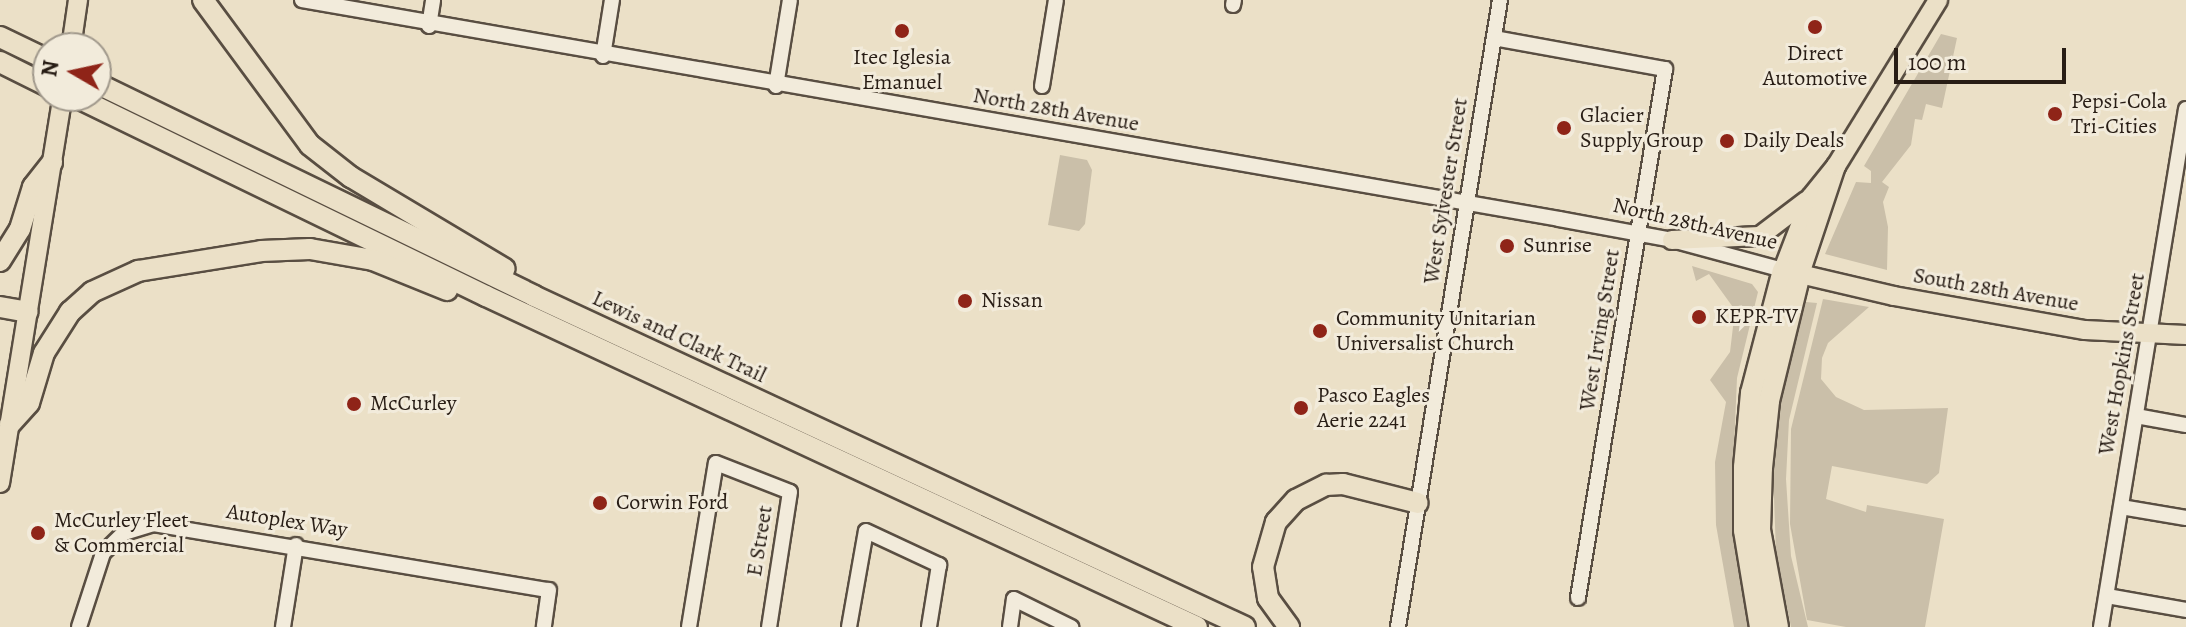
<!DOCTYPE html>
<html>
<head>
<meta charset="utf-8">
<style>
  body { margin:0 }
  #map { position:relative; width:2186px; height:627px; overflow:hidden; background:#ebe0c7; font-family:Alegreya,serif }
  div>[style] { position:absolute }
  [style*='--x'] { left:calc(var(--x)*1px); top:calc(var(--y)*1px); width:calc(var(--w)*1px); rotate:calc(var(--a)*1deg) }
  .green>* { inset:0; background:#cabfa9 }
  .roads { filter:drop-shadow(2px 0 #594e42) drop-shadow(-2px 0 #594e42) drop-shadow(0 2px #594e42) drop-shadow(0 -2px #594e42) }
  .minor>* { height:14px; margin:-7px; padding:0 7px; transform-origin:7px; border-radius:7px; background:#f2ebdb }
  .major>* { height:18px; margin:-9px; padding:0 9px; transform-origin:9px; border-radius:9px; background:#ebe0c7 }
  .highway>* { height:20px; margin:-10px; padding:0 10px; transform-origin:10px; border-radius:10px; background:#ebe0c7 }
  .dots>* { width:22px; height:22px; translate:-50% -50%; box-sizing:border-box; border:4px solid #f2ebdb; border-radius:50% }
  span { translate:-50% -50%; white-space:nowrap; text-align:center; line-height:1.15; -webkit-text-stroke:6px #f2ebdb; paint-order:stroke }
  .poi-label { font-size:22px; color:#281d15 }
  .left { translate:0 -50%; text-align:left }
  .street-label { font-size:22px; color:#281d15 }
  .north { position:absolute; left:32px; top:32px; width:80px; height:80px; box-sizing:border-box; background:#f2ebdb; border:2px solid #a1998c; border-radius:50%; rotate:279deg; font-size:22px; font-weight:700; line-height:32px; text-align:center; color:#281d15 }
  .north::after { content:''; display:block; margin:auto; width:28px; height:36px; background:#8f2418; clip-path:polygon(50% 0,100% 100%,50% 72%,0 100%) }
  .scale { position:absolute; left:1894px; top:48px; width:172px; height:36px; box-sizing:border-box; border:4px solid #281d15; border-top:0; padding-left:10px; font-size:24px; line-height:28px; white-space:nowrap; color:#281d15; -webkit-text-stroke:6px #f2ebdb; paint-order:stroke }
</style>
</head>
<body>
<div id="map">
  <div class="green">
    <div style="clip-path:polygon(1941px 34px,1957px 38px,1942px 108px,1926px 104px,1922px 120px,1915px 119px,1911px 145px,1882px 182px,1889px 187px,1883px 202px,1888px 227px,1887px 270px,1825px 254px,1856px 182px,1871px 183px,1871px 171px,1864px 166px)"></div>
    <div style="clip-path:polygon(1060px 155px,1087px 160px,1092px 170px,1085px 224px,1079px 231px,1048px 225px)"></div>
    <div style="clip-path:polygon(1692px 266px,1752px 284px,1758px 292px,1737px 378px,1732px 495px,1750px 627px,1734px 627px,1716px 525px,1715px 462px,1726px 402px,1710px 380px,1730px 352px,1735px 310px,1709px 274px,1696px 281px)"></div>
    <div style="clip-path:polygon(1823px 299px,1869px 307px,1828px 343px,1822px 358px,1821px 379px,1836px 397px,1864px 410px,1948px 408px,1939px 473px,1927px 484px,1832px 466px,1826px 499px,1866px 512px,1867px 505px,1944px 519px,1925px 627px,1846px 627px,1807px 620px,1790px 524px,1791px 429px)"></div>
    <div style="clip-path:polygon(1806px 302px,1817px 303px,1789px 420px,1786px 479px,1791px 556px,1808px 627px,1791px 627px,1776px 553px,1773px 469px,1782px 386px)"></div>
  </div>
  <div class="roads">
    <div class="minor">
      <div style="--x:302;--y:0;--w:1276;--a:9.88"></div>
      <div style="--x:1559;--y:219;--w:115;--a:10.5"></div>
      <div style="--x:1672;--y:240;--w:115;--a:15.1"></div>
      <div style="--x:1233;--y:5;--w:5;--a:-79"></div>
      <div style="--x:429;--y:26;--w:26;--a:-81"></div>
      <div style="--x:1494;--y:38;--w:174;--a:10.3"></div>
      <div style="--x:1665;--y:69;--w:536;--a:99.34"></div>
      <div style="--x:603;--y:56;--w:57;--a:-80.9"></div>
      <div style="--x:776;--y:86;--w:87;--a:-80.8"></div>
      <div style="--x:1042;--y:86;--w:87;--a:-80.8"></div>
      <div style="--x:2136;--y:416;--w:51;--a:10.2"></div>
      <div style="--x:2121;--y:507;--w:66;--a:9.6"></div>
      <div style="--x:2107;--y:596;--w:80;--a:10"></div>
      <div style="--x:79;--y:627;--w:78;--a:-72"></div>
      <div style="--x:103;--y:553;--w:29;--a:-44"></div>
      <div style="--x:124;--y:533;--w:30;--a:-17"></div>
      <div style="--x:153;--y:524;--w:401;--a:9.5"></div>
      <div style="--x:549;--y:590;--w:37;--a:98"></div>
      <div style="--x:283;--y:627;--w:83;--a:-81"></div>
      <div style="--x:689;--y:627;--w:166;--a:-80.7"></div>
      <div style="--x:716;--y:463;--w:79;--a:21.4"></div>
      <div style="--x:790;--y:492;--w:137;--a:98.8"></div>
      <div style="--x:849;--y:627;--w:97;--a:-80"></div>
      <div style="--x:866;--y:531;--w:81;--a:25"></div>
      <div style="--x:939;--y:565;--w:63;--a:99.2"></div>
      <div style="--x:1010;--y:627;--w:28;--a:-82"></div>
      <div style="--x:1014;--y:599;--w:64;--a:26.2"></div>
      <div style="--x:1398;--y:627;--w:635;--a:-80.76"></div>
      <div style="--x:2101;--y:627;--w:525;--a:-80.68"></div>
    </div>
    <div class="major">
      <div style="--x:71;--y:48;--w:49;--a:-81.7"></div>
      <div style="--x:1836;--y:166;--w:40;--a:129"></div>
      <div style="--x:1811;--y:197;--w:78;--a:111"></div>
      <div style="--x:1783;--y:270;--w:114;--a:13.2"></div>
      <div style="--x:1894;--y:296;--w:194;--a:10.1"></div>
      <div style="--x:2085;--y:330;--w:101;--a:2.8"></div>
      <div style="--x:1672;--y:240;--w:88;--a:-2.6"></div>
      <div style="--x:1760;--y:236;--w:58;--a:-37.3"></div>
      <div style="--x:1800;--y:274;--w:114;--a:-71.6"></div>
      <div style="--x:1836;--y:166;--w:195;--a:-58.4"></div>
      <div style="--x:0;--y:483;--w:392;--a:-80.8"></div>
    </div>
    <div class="highway">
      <div style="--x:203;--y:0;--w:180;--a:53.6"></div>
      <div style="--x:310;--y:145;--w:52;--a:38"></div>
      <div style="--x:351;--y:177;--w:179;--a:30.9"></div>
      <div style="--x:0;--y:37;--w:53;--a:25.6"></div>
      <div style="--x:0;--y:62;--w:54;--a:26.6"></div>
      <div style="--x:96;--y:83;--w:487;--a:25.9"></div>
      <div style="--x:534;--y:296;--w:784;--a:24.96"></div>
      <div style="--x:74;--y:96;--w:458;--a:25.9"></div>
      <div style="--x:486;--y:296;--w:784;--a:24.96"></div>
      <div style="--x:0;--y:261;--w:38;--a:-58"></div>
      <div style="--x:20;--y:229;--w:44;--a:-72.8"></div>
      <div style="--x:33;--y:187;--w:31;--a:-52"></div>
      <div style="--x:0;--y:307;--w:28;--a:10"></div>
      <div style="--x:10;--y:424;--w:28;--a:-48"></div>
      <div style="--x:29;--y:403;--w:52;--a:-73.3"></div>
      <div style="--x:44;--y:353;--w:49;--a:-57.6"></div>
      <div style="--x:70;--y:312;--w:30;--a:-42"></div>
      <div style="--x:92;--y:292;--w:51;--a:-24.5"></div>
      <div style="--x:138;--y:271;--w:125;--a:-9.2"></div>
      <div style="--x:261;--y:251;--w:49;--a:-2.3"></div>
      <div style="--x:310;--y:249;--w:64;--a:9.9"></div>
      <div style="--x:373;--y:260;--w:80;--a:22.1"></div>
      <div style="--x:1289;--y:627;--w:36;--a:-126"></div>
      <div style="--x:1268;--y:598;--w:31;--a:-99"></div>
      <div style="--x:1263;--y:567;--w:47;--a:-73.9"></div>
      <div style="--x:1276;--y:522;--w:30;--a:-48"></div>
      <div style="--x:1296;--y:500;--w:34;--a:-27"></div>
      <div style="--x:1326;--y:485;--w:17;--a:-3"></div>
      <div style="--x:1343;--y:484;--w:77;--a:14.2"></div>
      <div style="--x:1760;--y:627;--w:98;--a:-99.4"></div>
      <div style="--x:1744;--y:530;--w:63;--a:-90"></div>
      <div style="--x:1744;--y:467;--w:74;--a:-84.6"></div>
      <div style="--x:1751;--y:393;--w:127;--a:-75.4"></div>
      <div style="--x:1778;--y:627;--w:99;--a:-100.5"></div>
      <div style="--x:1760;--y:530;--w:62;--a:-88.2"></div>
      <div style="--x:1762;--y:468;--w:67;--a:-84"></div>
      <div style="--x:1769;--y:401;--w:131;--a:-76.3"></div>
    </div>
  </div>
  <div class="dots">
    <div style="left:1815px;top:27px;background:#8f2418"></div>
    <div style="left:902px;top:31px;background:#8f2418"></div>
    <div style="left:2055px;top:114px;background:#8f2418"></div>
    <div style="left:1564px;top:128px;background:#8f2418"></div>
    <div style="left:1727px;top:141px;background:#8f2418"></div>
    <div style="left:1507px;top:246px;background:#8f2418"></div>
    <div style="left:965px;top:301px;background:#8f2418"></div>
    <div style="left:1699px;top:317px;background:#8f2418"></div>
    <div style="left:1320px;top:331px;background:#8f2418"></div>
    <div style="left:354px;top:404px;background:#8f2418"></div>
    <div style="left:1301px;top:408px;background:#8f2418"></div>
    <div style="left:600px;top:503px;background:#8f2418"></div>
    <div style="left:38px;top:533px;background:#8f2418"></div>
  </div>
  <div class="poi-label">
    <span style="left:1815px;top:66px">Direct<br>Automotive</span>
    <span style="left:902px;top:70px">Itec Iglesia<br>Emanuel</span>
    <span class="left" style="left:2071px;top:114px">Pepsi-Cola<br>Tri-Cities</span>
    <span class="left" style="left:1580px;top:128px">Glacier<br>Supply Group</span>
    <span class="left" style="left:1743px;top:141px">Daily Deals</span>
    <span class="left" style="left:1523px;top:246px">Sunrise</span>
    <span class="left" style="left:981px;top:301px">Nissan</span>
    <span class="left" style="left:1715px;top:317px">KEPR-TV</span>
    <span class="left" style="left:1336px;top:331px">Community Unitarian<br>Universalist Church</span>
    <span class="left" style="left:1317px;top:408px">Pasco Eagles<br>Aerie 2241</span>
    <span class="left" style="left:370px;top:404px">McCurley</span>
    <span class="left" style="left:616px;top:503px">Corwin Ford</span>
    <span class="left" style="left:54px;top:533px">McCurley Fleet<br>&amp; Commercial</span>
  </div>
  <div class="street-label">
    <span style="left:1056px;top:110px;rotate:10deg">North 28th Avenue</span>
    <span style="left:1446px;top:191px;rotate:-81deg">West Sylvester Street</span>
    <span style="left:1695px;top:224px;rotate:13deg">North 28th Avenue</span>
    <span style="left:1996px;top:290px;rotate:10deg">South 28th Avenue</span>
    <span style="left:1600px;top:330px;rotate:-81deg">West Irving Street</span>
    <span style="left:679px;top:337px;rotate:25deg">Lewis and Clark Trail</span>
    <span style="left:2122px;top:364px;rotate:-80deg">West Hopkins Street</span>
    <span style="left:287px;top:521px;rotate:9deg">Autoplex Way</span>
    <span style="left:760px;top:541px;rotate:-81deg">E Street</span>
  </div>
  <div class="north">N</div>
  <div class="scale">100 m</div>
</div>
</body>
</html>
